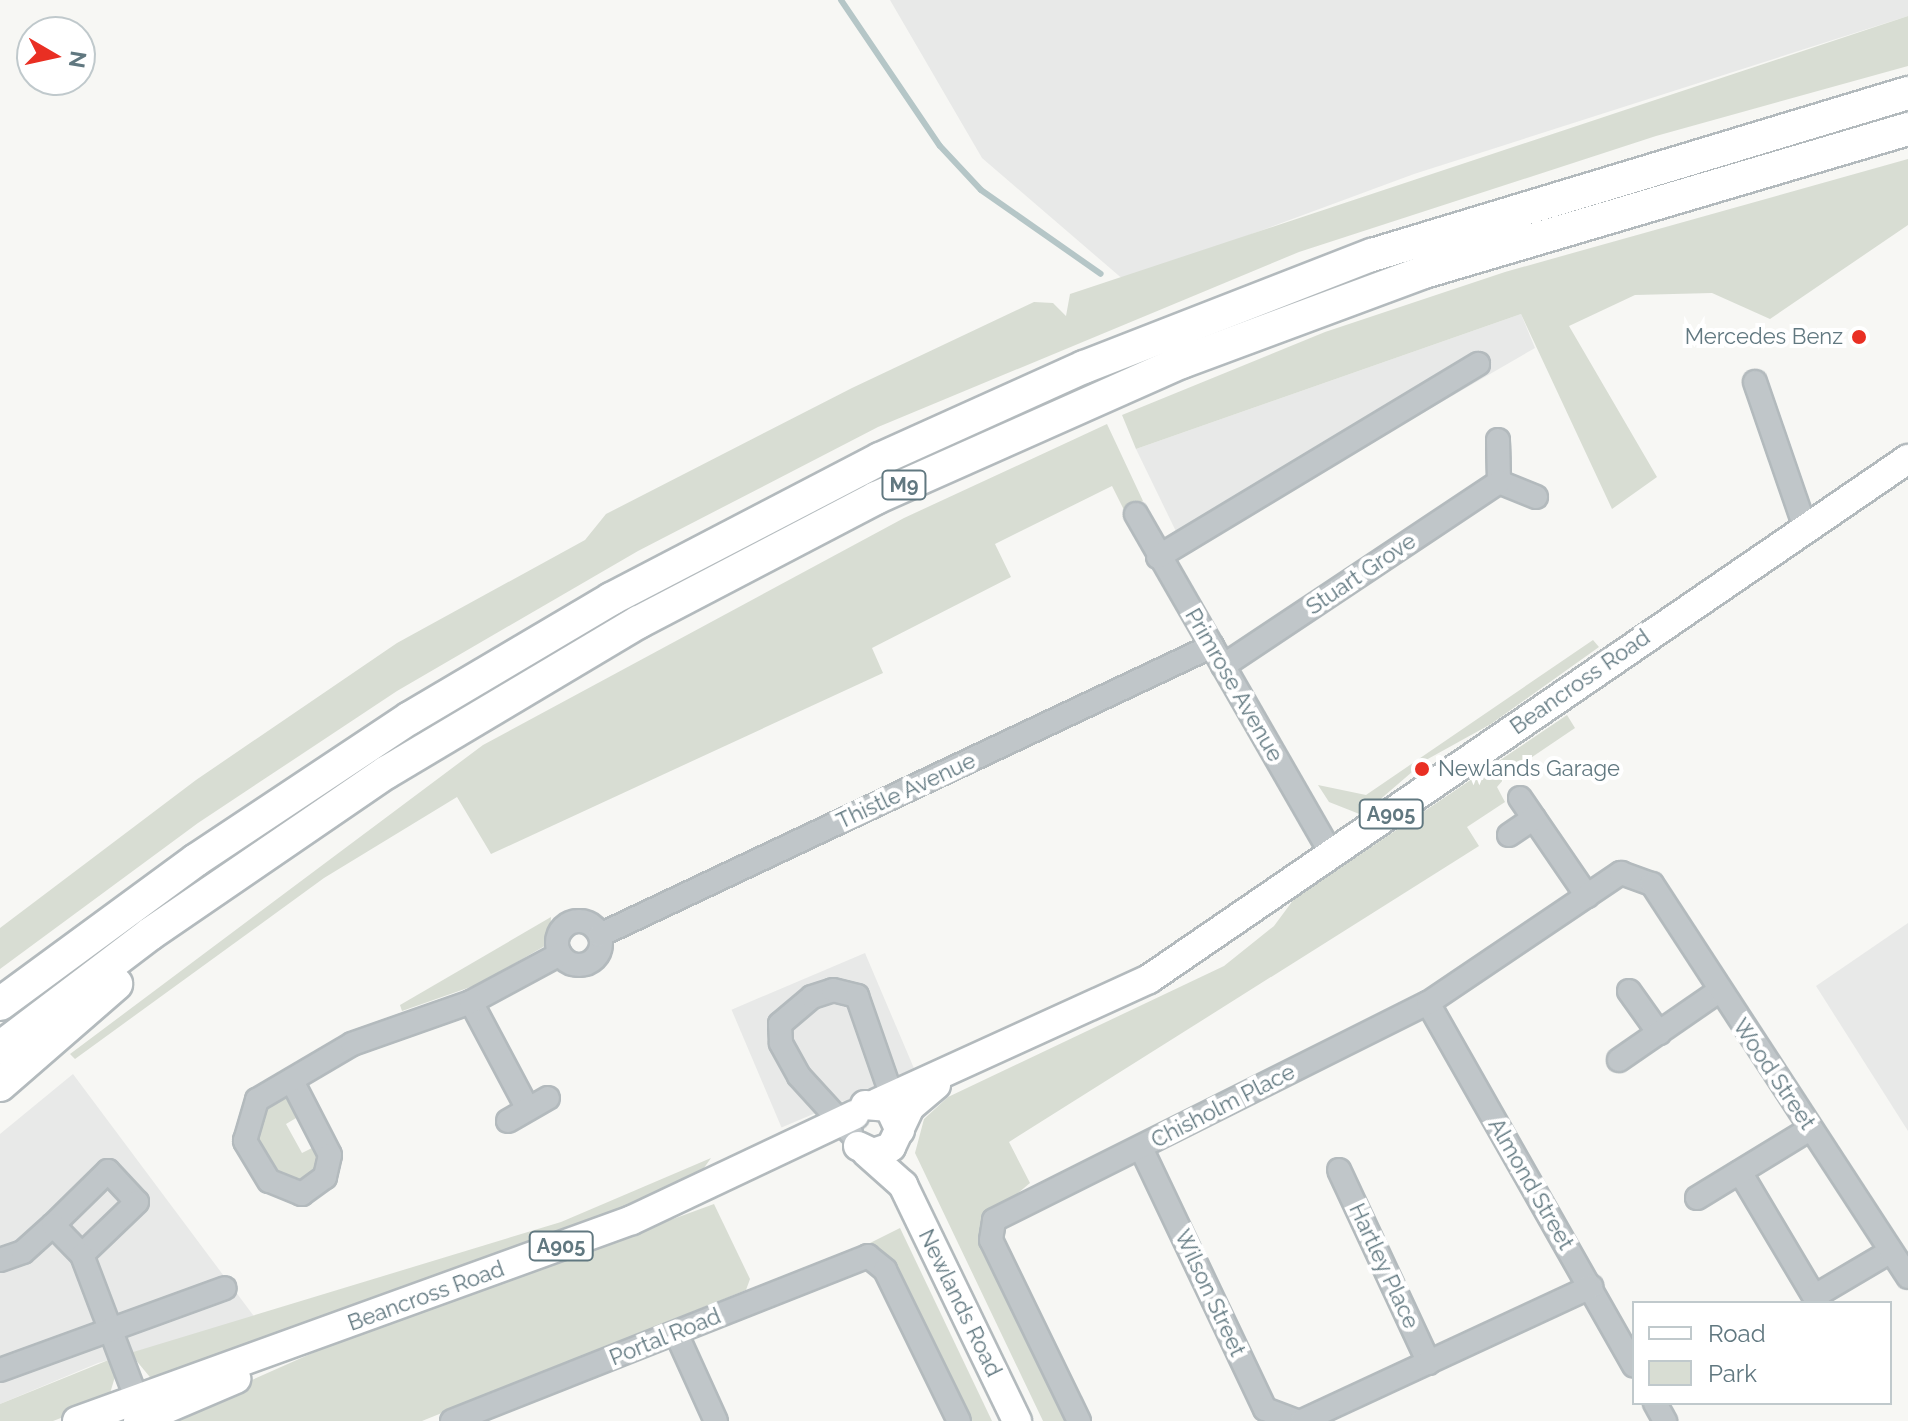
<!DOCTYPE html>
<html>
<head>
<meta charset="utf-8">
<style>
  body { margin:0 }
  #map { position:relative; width:1908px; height:1421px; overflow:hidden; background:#f7f7f4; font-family:Raleway,sans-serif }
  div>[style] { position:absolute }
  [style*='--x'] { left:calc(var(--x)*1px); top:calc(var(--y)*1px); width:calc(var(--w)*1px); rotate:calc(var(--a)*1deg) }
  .built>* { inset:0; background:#e8e9e8; transform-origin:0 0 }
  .green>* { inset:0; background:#d8ddd3 }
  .stream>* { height:6px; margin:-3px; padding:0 3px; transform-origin:3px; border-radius:3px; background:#b5c6c7 }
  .roads { filter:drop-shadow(2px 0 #b3babd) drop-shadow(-2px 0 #b3babd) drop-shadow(0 2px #b3babd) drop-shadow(0 -2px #b3babd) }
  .minor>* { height:22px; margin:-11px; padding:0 11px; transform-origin:11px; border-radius:11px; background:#c0c6c9 }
  .minor>.ring { margin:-11px; padding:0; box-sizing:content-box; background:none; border:22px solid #c0c6c9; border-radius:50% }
  .major>* { height:28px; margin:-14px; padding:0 14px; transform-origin:14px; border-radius:14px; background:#fff }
  .highway>* { height:32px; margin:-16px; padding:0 16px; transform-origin:16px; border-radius:16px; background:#fff }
  .dots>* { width:22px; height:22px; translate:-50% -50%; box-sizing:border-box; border:4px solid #fff; border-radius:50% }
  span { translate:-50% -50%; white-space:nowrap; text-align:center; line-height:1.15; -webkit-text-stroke:8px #fff; paint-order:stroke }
  .shield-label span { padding:2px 6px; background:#fff; border:2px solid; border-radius:6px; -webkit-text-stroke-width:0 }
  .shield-label { font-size:20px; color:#617880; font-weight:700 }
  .poi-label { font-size:22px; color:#617880 }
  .right { translate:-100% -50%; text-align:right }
  .left { translate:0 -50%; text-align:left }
  .street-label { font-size:22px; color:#617880 }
  .legend { position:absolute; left:1632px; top:1301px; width:260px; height:104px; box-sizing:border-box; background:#fff; border:2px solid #c0c9cc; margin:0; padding:10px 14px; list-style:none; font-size:24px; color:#617880 }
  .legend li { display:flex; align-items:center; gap:16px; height:40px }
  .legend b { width:40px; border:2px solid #c0c9cc }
  .north { position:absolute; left:16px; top:16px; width:80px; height:80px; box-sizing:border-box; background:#fff; border:2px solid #c0c9cc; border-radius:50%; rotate:99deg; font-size:22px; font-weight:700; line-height:32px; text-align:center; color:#617880 }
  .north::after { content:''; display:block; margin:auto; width:28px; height:36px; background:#e92f23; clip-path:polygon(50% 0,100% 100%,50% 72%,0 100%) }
</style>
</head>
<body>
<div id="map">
  <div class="built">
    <div style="clip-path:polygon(890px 0,1908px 0,1908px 16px,1414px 174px,1125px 281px,982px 158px)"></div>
    <div style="clip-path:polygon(1521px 314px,1535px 348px,1185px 550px,1136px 449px)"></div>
    <div style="clip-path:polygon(1908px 923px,1908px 1131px,1816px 986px)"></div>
    <div style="left:865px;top:953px;width:128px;height:145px;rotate:67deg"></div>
    <div style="clip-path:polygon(73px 1074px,256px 1319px,98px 1363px,0 1404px,0 1134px)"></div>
  </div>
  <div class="green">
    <div style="clip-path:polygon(1908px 16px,1908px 66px,1656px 136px,1299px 252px,878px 427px,638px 551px,397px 691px,198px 823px,0 969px,0 928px,196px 780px,397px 643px,585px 540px,606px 514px,852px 388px,1034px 302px,1053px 303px,1066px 316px,1070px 294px)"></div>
    <div style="clip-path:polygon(1908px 159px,1908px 225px,1770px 319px,1712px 293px,1635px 295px,1569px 326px,1657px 477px,1612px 509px,1521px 314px,1136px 449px,1122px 415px,1325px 332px,1505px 272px)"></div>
    <div style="clip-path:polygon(1107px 424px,1143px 501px,1124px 510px,1112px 486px,995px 544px,1011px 577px,872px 648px,883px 673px,491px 854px,457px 797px,324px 878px,75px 1059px,70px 1054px,483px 745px,904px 518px)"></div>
    <div style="clip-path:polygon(1593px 640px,1599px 647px,1491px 724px,1426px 760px,1362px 815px,1329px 802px,1318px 785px,1366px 795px)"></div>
    <div style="clip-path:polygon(1567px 715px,1575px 728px,1510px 772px,1497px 787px,1505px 802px,1467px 827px,1479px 846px,1009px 1142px,1030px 1183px,986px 1220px,1069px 1421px,1043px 1421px,915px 1153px,924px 1119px,948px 1097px,1224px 966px,1274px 926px,1294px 899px)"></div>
    <div style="clip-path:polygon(551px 917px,550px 943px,479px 984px,402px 1011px,400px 1005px)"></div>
    <div style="clip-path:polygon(285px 1094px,303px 1114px,286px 1124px,302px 1153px,320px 1144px,322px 1162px,308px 1183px,278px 1178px,253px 1138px,262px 1108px)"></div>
    <div style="clip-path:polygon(711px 1158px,699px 1175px,566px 1233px,154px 1382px,130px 1353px,561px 1222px)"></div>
    <div style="clip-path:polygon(714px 1204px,750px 1279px,746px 1290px,422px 1421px,160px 1421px,335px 1343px)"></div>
    <div style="clip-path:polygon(900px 1228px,992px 1421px,968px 1421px,860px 1248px)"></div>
    <div style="clip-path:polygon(111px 1359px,117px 1370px,108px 1400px,53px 1421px,0 1421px,0 1404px)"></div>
  </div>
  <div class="stream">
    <div style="--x:841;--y:0;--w:176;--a:55.9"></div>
    <div style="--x:940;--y:146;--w:60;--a:47"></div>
    <div style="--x:981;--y:190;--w:146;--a:35"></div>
  </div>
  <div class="roads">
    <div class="minor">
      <div style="--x:1755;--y:382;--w:153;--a:71"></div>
      <div style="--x:1498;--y:440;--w:42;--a:88.6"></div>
      <div style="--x:1499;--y:482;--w:40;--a:22"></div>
      <div style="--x:1136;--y:514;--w:393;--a:60.1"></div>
      <div style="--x:1158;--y:557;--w:374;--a:-31.1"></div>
      <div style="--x:1223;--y:666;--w:332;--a:-33.7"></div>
      <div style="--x:1520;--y:798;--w:119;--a:55.6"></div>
      <div style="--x:1509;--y:835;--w:30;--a:-34"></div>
      <div class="ring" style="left:557px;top:921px;width:22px;height:22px"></div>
      <div style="--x:600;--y:935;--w:677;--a:-25.28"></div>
      <div style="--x:1629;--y:991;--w:52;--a:54.5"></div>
      <div style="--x:471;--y:1002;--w:121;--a:62"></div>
      <div style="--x:1428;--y:1003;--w:417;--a:60.4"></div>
      <div style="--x:1619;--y:1060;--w:121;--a:-34.6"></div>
      <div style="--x:292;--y:1081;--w:83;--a:62.8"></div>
      <div style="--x:330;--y:1155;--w:23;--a:103"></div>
      <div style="--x:325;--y:1177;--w:29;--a:144"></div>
      <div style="--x:302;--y:1194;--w:35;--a:-158"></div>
      <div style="--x:269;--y:1181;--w:47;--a:-121"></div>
      <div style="--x:245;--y:1141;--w:43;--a:-73.7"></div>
      <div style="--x:257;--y:1100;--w:110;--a:-30.5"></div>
      <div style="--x:352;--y:1044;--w:126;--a:-19.4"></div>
      <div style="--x:471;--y:1002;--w:101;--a:-28.3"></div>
      <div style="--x:508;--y:1121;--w:46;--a:-29.9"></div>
      <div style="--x:851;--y:1133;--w:77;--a:-132.4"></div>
      <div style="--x:799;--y:1076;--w:38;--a:-119"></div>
      <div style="--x:781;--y:1043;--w:19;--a:-93"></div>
      <div style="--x:780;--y:1024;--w:42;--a:-40.2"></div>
      <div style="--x:812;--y:997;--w:22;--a:-18"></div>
      <div style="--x:833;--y:990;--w:25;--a:14"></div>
      <div style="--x:857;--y:996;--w:119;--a:70.8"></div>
      <div style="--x:1141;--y:1148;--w:289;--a:64.6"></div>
      <div style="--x:1265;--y:1409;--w:33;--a:21"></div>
      <div style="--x:1339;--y:1170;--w:213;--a:65"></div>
      <div style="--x:1740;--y:1172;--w:152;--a:59.2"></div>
      <div style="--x:1697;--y:1198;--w:132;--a:-31.4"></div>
      <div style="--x:53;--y:1225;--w:77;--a:-44.5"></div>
      <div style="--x:108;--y:1171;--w:42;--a:46.9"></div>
      <div style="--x:137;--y:1202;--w:76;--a:136.1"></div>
      <div style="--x:0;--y:1260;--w:24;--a:-19"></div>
      <div style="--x:23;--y:1252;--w:40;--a:-42"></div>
      <div style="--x:53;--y:1225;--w:42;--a:46"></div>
      <div style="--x:82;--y:1255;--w:169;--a:69.2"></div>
      <div style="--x:1815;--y:1296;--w:88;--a:-30.6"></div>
      <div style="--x:676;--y:1333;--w:97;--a:65.6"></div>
      <div style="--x:0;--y:1370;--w:239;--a:-20"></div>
      <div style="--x:1655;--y:1403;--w:21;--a:61"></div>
      <div style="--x:452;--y:1421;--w:448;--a:-21.6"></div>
      <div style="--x:868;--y:1256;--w:22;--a:39"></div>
      <div style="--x:885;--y:1270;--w:168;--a:63.9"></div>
      <div style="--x:1079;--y:1421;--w:201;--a:-115.9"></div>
      <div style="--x:991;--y:1240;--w:20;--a:-81"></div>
      <div style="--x:994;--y:1220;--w:485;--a:-26.6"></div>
      <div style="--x:1428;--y:1003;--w:233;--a:-34"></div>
      <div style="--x:1621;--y:873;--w:33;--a:20"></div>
      <div style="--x:1652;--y:884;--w:469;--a:56.9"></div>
      <div style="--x:1302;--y:1421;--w:319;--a:-24.9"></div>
    </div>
    <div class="major">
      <div style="--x:877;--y:1103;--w:299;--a:-24.5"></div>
      <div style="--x:1149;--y:979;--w:920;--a:-34.42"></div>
      <div style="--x:865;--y:1105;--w:24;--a:5"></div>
      <div style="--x:889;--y:1107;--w:26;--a:65"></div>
      <div style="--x:858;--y:1146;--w:17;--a:25"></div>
      <div style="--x:873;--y:1153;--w:19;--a:-18"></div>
      <div style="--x:891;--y:1147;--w:44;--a:-64.6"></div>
      <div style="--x:910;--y:1107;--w:34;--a:-40"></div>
      <div style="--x:866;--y:1152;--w:50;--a:41.7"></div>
      <div style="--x:903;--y:1185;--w:262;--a:64.2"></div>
      <div style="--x:77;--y:1421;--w:590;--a:-19.91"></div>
      <div style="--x:632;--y:1220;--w:246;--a:-25.3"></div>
      <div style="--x:138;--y:1421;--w:107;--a:-23.2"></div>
    </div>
    <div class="highway">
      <div style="--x:0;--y:1004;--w:243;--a:-36.3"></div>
      <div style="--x:196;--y:860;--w:257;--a:-33.6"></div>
      <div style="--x:410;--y:718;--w:234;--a:-30.6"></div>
      <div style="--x:611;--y:599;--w:303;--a:-27.5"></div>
      <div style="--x:880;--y:459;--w:224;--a:-24.3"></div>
      <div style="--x:1084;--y:367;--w:309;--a:-21.3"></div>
      <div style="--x:1372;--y:255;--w:560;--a:-16.82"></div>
      <div style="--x:0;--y:1048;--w:188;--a:-37.2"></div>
      <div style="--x:150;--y:934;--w:287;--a:-34.4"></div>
      <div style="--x:387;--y:772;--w:293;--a:-30.8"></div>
      <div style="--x:639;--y:622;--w:267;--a:-27.6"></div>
      <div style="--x:876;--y:498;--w:335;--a:-24"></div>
      <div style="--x:1182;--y:362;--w:258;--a:-20.4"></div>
      <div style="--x:1424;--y:272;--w:505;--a:-16.46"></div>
      <div style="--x:0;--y:1085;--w:154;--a:-41"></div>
    </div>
  </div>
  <div class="dots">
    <div style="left:1859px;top:337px;background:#e92f23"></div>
    <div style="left:1422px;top:769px;background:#e92f23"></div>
  </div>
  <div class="shield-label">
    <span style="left:904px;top:485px">M9</span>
    <span style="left:1391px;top:814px">A905</span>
    <span style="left:561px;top:1246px">A905</span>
  </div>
  <div class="poi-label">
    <span class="right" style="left:1843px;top:337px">Mercedes Benz</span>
    <span class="left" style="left:1438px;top:769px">Newlands Garage</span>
  </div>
  <div class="street-label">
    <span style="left:1361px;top:574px;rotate:-34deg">Stuart Grove</span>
    <span style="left:1580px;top:682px;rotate:-35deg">Beancross Road</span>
    <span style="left:1234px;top:685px;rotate:60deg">Primrose Avenue</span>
    <span style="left:906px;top:791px;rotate:-25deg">Thistle Avenue</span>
    <span style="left:1774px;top:1074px;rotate:56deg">Wood Street</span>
    <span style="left:1223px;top:1106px;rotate:-27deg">Chisholm Place</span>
    <span style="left:1531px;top:1184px;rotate:60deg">Almond Street</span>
    <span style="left:1384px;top:1266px;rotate:65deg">Hartley Place</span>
    <span style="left:1210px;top:1293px;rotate:65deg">Wilson Street</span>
    <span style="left:426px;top:1296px;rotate:-20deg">Beancross Road</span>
    <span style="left:960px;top:1303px;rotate:64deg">Newlands Road</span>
    <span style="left:665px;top:1337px;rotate:-22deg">Portal Road</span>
  </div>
  <ul class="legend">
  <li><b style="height:10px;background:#fff"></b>Road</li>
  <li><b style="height:22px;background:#d8ddd3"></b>Park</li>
  </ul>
  <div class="north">N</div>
</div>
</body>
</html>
